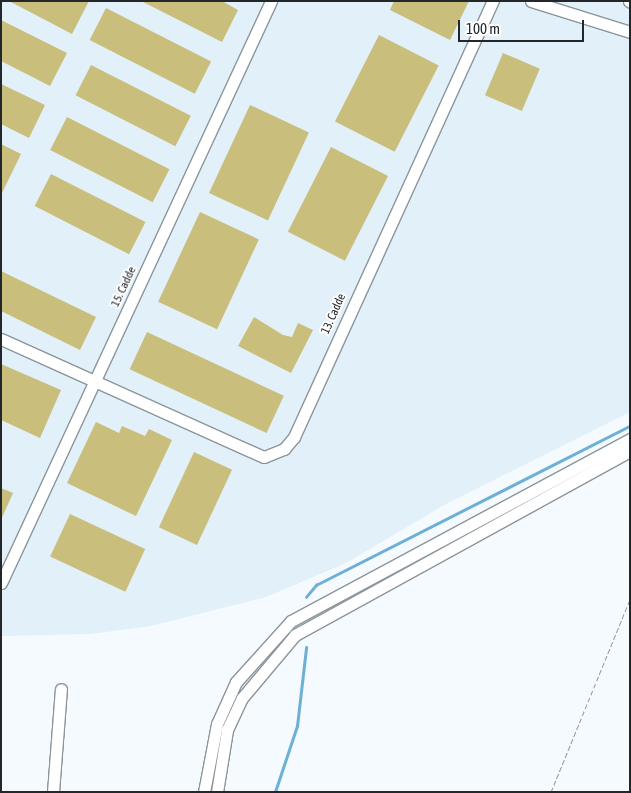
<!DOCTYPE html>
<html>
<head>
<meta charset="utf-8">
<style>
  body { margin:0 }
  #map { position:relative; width:631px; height:793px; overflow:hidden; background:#f4fafe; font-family:"Asap Condensed",sans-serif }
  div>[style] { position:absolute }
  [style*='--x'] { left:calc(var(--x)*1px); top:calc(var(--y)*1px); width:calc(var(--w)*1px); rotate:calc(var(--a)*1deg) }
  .built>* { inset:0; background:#e2f0f9 }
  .stream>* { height:2.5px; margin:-1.25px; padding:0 1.25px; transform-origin:1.25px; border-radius:1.25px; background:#6eb0d5 }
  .building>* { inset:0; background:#c9be7c; transform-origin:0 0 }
  .path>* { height:1px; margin-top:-0.5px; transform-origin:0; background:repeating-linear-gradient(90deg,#909598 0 5px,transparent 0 7.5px) }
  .roads { filter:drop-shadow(1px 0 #8b959b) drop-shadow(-1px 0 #8b959b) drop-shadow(0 1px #8b959b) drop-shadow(0 -1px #8b959b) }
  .minor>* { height:11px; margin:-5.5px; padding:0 5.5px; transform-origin:5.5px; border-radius:5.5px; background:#fff }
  span { translate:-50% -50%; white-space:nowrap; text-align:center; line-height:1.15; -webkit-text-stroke:4px #fff; paint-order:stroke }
  .street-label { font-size:12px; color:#23272a }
  .frame { position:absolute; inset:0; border:2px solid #23272a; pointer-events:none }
  .scale { position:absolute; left:458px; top:20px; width:126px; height:22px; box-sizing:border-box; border:2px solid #23272a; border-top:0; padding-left:6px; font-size:15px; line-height:18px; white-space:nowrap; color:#23272a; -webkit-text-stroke:4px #fff; paint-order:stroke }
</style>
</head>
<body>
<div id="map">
  <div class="built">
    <div style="clip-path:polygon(1px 1px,630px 1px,630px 412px,446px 504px,346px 563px,266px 597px,151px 626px,91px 634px,1px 636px)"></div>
  </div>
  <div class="stream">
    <div style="--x:306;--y:597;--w:16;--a:-50"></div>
    <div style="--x:316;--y:585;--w:352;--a:-26.9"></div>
    <div style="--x:275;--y:792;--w:70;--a:-71.6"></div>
    <div style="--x:297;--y:726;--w:79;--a:-83.4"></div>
  </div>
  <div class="building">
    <div style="clip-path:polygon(9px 1px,89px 1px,72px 34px)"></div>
    <div style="clip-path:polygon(141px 1px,222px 1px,238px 10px,222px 42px)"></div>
    <div style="clip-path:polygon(394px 1px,469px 1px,450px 40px,390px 10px)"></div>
    <div style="left:106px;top:8px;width:118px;height:36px;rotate:27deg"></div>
    <div style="clip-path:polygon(1px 20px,67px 53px,50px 86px,1px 61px)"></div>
    <div style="left:379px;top:35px;width:67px;height:97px;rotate:27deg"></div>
    <div style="left:503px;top:53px;width:40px;height:46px;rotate:23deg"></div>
    <div style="left:91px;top:65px;width:112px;height:34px;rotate:27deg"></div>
    <div style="clip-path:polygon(1px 84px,45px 105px,29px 138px,1px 124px)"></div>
    <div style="left:250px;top:105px;width:65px;height:97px;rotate:25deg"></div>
    <div style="left:67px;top:117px;width:115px;height:37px;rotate:27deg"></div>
    <div style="clip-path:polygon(1px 144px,21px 154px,1px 195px)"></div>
    <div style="left:331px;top:147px;width:64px;height:95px;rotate:27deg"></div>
    <div style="left:51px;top:174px;width:106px;height:36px;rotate:27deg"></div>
    <div style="left:200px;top:212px;width:65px;height:99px;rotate:25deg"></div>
    <div style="clip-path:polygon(1px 271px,96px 317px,80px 350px,1px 311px)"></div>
    <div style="clip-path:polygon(254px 317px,283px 335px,292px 337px,298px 323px,313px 330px,291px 373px,238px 346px)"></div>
    <div style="left:147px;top:332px;width:151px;height:41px;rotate:25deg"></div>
    <div style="clip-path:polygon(1px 364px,61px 390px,40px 438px,1px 420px)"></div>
    <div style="clip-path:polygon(96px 422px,119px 433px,122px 426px,145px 436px,149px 429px,172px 440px,136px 516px,67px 483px)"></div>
    <div style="left:194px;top:452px;width:42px;height:83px;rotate:25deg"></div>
    <div style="clip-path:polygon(1px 488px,13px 493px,1px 520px)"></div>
    <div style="left:70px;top:514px;width:83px;height:47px;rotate:25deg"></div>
  </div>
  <div class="path">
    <div style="--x:551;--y:792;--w:209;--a:-67.7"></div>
  </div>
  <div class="roads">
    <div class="minor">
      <div style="--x:531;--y:1;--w:104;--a:17.4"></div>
      <div style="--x:629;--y:1;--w:1;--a:45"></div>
      <div style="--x:1;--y:339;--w:288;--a:24.2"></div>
      <div style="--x:264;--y:457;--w:22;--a:-22"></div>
      <div style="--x:284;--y:449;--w:16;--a:-50"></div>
      <div style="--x:294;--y:437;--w:479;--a:-65.5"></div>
      <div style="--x:1;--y:583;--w:642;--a:-65.11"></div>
      <div style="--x:53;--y:792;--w:103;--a:-85.6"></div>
      <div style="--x:204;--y:792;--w:69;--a:-79.2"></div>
      <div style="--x:217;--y:724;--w:46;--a:-65.7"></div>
      <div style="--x:236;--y:682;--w:82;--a:-48"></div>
      <div style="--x:291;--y:621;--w:385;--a:-28.2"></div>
      <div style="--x:217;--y:792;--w:63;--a:-80.8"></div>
      <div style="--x:227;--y:730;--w:35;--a:-65"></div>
      <div style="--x:242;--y:698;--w:82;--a:-49.9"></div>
      <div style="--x:295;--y:635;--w:382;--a:-28.8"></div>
    </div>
  </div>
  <div class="street-label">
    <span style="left:124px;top:287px;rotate:-65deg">15. Cadde</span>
    <span style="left:334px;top:314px;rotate:-66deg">13. Cadde</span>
  </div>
  <div class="frame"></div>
  <div class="scale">100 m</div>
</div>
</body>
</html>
